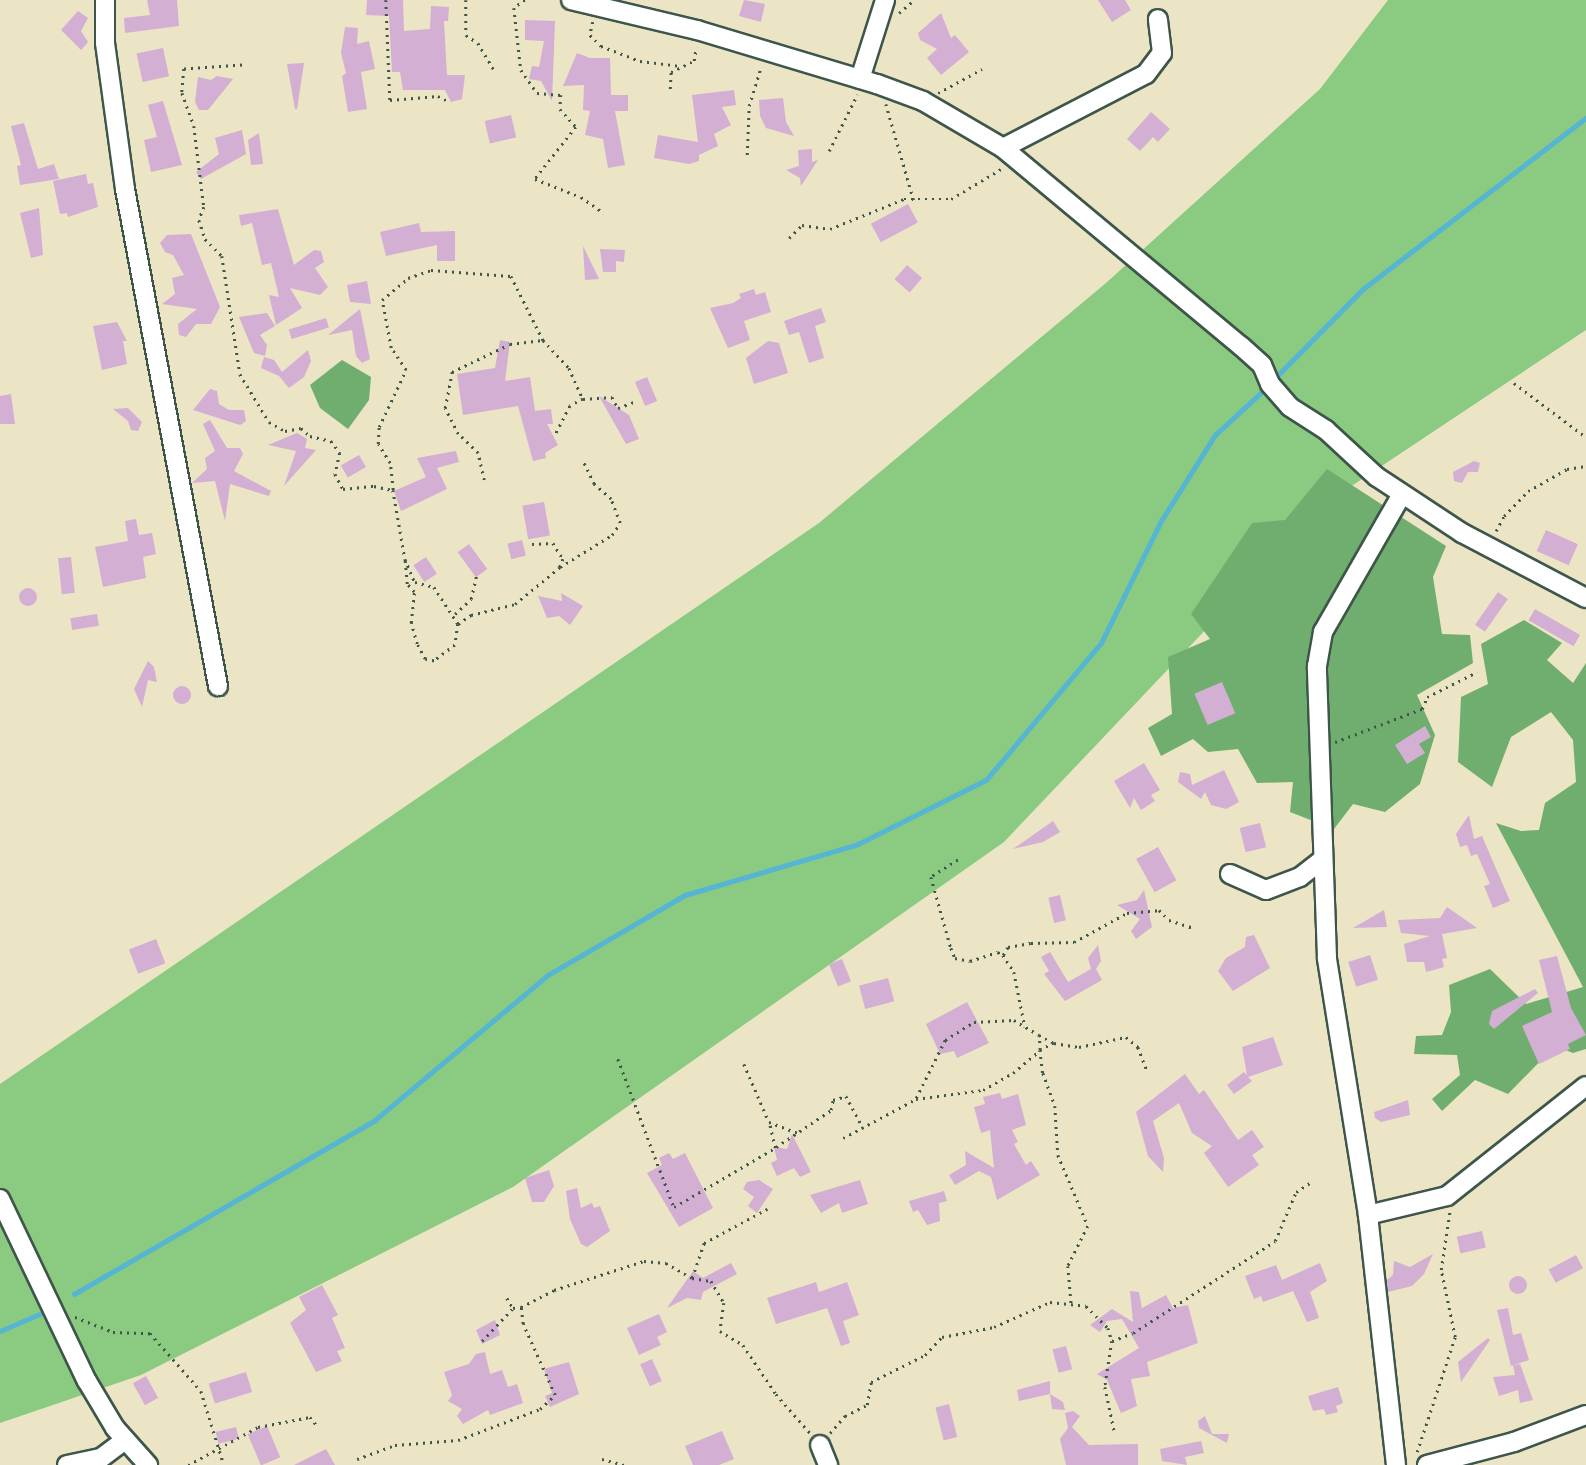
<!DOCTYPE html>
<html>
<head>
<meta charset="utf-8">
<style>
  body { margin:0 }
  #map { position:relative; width:1586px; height:1465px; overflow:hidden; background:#ebe5c5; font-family:"Architects Daughter",sans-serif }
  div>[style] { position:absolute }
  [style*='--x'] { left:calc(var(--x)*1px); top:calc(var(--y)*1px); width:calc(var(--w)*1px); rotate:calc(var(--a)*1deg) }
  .green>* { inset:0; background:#8bca81 }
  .forest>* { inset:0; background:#70ae6f }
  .stream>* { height:4.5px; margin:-2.25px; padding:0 2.25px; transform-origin:2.25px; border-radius:2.25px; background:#55b5d3 }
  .building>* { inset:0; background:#d3afd3; transform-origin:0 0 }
  .round { border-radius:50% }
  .path>* { height:2.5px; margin-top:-1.25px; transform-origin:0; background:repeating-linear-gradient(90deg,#3e564a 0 2px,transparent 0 7px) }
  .roads { filter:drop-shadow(2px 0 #3e564a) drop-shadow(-2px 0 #3e564a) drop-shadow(0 2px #3e564a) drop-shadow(0 -2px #3e564a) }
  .minor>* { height:18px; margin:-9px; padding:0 9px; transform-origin:9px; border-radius:9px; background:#fff }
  span { translate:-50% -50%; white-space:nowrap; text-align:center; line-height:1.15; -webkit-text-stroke:5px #fdfcf7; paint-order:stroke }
</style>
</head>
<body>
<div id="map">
  <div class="green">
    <div style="clip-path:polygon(1388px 0,1586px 0,1586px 330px,1326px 503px,1004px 842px,513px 1187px,141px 1375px,0 1423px,0 1084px,819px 523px,1106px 283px,1320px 89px)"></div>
  </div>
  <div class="forest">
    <div style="clip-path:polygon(342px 360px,371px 377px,369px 400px,348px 429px,320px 408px,310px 385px)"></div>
    <div style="clip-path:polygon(1327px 469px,1446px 546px,1433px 577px,1442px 634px,1470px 635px,1473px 663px,1417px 695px,1435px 735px,1420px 784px,1385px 812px,1353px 804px,1334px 829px,1290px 812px,1293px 782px,1257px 783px,1238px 749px,1208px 752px,1193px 739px,1161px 756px,1148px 728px,1172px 714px,1168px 657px,1210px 639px,1191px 614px,1252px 523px,1285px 520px)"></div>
    <div style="clip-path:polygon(1524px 620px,1562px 643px,1547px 660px,1573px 683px,1586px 663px,1586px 1049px,1573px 1053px,1555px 1046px,1508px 1094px,1475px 1080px,1442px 1111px,1432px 1099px,1460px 1075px,1457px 1055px,1414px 1054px,1416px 1036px,1442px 1035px,1451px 1012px,1449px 985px,1490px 969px,1526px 1004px,1583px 987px,1496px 823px,1521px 831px,1539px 830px,1545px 803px,1576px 782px,1573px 740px,1551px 712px,1511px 737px,1492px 787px,1458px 762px,1461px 697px,1488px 684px,1481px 644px)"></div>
  </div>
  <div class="stream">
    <div style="--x:1272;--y:381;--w:129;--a:-45.3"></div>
    <div style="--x:1363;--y:289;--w:281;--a:-37.5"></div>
    <div style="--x:74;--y:1294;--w:348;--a:-30"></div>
    <div style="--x:375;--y:1120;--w:226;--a:-40"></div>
    <div style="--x:548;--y:975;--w:159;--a:-30.3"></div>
    <div style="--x:685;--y:895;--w:180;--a:-16.4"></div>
    <div style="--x:858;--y:844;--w:143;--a:-26.6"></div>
    <div style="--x:986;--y:780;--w:179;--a:-50"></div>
    <div style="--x:1101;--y:643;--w:136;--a:-63.8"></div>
    <div style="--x:1161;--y:521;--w:102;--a:-57.9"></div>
    <div style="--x:1215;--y:435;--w:69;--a:-42.7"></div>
    <div style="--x:0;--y:1331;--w:51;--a:-23.1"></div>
  </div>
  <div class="building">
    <div style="clip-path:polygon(147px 0,177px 0,179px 26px,125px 33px,124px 18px,150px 15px)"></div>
    <div style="clip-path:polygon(367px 0,403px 0,404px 31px,430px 29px,431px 6px,449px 7px,448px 21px,444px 21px,447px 75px,465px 75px,462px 99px,451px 102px,445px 90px,403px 90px,400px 72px,392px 72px,389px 16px,366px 15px)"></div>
    <div style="clip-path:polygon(744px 0,765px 4px,761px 22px,739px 16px)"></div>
    <div style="clip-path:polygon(1098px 0,1125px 0,1131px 10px,1112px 22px)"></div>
    <div style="clip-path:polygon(78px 11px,88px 18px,81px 31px,88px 42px,81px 50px,61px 30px)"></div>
    <div style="clip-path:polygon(941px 13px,951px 38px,955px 35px,969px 52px,941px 75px,927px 58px,937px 49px,920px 40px,918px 33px)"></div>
    <div style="clip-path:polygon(525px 20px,555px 21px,552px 101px,541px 81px,529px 79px,532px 66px,539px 67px,544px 41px,525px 40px)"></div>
    <div style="clip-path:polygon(345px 27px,358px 28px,357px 44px,369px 41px,375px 69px,361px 72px,367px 109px,348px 112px,342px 76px,346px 73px,341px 53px)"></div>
    <div style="left:163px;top:48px;width:29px;height:27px;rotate:78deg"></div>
    <div style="clip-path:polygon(577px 53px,590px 58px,610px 58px,611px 95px,628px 95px,628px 111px,615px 111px,625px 165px,608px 168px,603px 139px,585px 135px,590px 111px,583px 110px,584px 85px,563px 86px)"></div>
    <div style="clip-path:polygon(304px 63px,297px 109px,295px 109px,287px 64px)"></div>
    <div style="clip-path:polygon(217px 76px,233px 79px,208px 110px,199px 110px,195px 102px,198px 77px,211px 80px)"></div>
    <div style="clip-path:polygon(734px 90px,736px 105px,722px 107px,731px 125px,714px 134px,718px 146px,699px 155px,699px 161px,689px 164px,654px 158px,658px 135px,698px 142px,692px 95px)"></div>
    <div style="clip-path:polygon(783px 98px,786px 122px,794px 136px,766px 128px,760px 116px,759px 100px)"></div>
    <div style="clip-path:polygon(163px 101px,182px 165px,151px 172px,144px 140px,157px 137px,148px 105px)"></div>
    <div style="clip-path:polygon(1151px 112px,1170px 129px,1158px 142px,1153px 137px,1140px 151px,1127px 139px)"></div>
    <div style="left:511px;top:115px;width:23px;height:27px;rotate:77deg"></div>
    <div style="clip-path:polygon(24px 123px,38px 169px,54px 164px,59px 179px,20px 185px,17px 166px,21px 165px,11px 126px)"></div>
    <div style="clip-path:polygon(242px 130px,246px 154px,201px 179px,196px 172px,219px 154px,215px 138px)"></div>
    <div style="clip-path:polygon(259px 133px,263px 164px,251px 165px,248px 140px)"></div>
    <div style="clip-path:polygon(812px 149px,812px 162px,818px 160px,801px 186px,800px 178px,786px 170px,799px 166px,798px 150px)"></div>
    <div style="clip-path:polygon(86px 174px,88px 184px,93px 183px,98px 207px,68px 217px,67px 213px,60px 214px,53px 181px)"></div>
    <div style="left:908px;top:204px;width:21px;height:42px;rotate:62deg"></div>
    <div style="clip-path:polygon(39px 208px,43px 255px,31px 258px,20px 213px)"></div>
    <div style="clip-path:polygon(278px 209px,294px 265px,314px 250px,321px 251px,324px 262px,315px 268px,328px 287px,320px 295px,290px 288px,302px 308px,276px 325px,269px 295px,279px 297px,271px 263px,262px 265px,252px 223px,241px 226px,239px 215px)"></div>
    <div style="clip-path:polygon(419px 223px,421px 232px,455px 231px,455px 261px,437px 261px,437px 245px,386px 256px,380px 232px)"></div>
    <div style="clip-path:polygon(191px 234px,220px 307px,211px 324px,196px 324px,186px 337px,179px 335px,178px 324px,197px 309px,162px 304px,175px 294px,172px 278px,184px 275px,173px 255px,165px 252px,160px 243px,167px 235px)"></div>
    <div style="clip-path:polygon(583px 246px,599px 279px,585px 280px)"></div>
    <div style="clip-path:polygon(600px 249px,625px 250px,624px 262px,616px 261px,616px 272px,603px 272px)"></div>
    <div style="left:907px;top:265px;width:20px;height:19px;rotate:41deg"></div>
    <div style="clip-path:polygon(367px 281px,371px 304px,350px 302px,347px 285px)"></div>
    <div style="clip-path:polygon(754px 289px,756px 295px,765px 292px,771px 312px,744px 321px,750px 340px,728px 348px,710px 308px,733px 303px,741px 298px,739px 294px)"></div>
    <div style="clip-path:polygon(821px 308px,826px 322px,815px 326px,824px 358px,809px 363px,799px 332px,789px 335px,784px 321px)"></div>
    <div style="clip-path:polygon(360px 309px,370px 359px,362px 363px,356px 356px,352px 330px,328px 335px)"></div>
    <div style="clip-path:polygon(267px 313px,275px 326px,260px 335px,267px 345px,265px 356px,254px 353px,239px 317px)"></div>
    <div style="left:326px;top:318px;width:10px;height:39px;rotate:73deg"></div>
    <div style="clip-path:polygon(117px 322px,127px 341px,123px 341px,127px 364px,102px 370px,93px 326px)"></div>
    <div style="clip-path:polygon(500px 340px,510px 342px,505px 381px,530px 377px,535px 411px,551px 409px,553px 424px,547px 424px,558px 445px,545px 453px,546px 458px,533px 461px,518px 406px,463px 415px,457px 374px,495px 368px)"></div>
    <div style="clip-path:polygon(768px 341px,779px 343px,788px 373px,754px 384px,746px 358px)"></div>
    <div style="clip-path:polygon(308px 350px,311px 361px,304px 377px,289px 388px,279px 376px,261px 368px,264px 357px,274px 360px,282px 372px)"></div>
    <div style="left:647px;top:377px;width:26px;height:13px;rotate:67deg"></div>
    <div style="clip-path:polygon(210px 389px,217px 391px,219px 404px,229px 410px,244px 410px,246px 421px,240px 425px,193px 410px)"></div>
    <div style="clip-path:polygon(11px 394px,15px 424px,0 424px,0 396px)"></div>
    <div style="clip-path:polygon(599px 396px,629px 415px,639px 439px,626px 444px)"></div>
    <div style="clip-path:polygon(128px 408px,142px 422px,138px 431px,131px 430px,128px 421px,113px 409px)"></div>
    <div style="clip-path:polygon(210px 420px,227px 448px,240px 448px,243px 454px,234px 471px,271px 491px,269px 496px,230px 484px,225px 521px,215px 481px,192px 483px,207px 469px,205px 458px,215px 451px,203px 424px)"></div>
    <div style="clip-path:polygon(297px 433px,307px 439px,305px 448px,316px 450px,284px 486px,296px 451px,268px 445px)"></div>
    <div style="clip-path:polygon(456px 451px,459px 462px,437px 468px,447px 489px,401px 511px,394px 491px,426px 477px,417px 458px)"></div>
    <div style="left:359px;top:455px;width:14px;height:21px;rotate:60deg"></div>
    <div style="clip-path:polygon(1474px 461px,1480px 463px,1478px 472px,1468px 472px,1462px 483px,1454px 481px,1453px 472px)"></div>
    <div style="left:544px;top:502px;width:34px;height:22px;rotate:80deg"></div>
    <div style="clip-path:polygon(136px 519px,139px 535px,152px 533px,156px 554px,143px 557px,146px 578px,103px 587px,95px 547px,128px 541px,125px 521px)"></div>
    <div style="left:1546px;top:530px;width:35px;height:23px;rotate:24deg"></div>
    <div style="left:522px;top:540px;width:16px;height:15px;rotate:76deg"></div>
    <div style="left:469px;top:544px;width:31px;height:14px;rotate:54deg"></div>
    <div style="left:71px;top:557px;width:36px;height:13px;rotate:84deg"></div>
    <div style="left:426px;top:557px;width:20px;height:15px;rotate:57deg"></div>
    <div class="round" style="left:19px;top:588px;width:18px;height:18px"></div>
    <div style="left:1498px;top:592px;width:12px;height:40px;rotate:35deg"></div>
    <div style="clip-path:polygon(561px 593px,583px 606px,570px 625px,559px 616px,547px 618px,538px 596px,562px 601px)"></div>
    <div style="left:1535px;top:609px;width:52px;height:13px;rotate:30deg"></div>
    <div style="left:97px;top:614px;width:12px;height:27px;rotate:81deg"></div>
    <div style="clip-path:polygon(148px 661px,154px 667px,157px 682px,148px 680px,142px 707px,134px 689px)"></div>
    <div style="left:1222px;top:682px;width:34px;height:30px;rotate:67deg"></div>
    <div class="round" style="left:173px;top:686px;width:18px;height:18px"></div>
    <div style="clip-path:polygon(1425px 726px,1431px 737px,1419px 744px,1425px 753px,1407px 764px,1395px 745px)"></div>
    <div style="clip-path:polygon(1144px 763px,1160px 790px,1151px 795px,1155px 801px,1141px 810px,1134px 798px,1130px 808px,1114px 781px)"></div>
    <div style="clip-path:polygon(1224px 770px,1239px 802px,1226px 809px,1211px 805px,1205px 792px,1201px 799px,1178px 782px,1180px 772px,1190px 774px,1192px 785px)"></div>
    <div style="clip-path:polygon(1469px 815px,1474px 839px,1482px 836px,1510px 901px,1493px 908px,1484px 886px,1490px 884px,1477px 854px,1471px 856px,1467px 845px,1460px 847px,1456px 834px)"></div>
    <div style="clip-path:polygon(1053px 821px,1060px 832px,1043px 842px,1013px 849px)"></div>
    <div style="left:1260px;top:823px;width:25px;height:21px;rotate:76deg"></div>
    <div style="left:1158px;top:847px;width:38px;height:25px;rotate:61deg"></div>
    <div style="clip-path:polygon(1144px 890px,1152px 927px,1136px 939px,1131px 931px,1140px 919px,1117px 905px,1137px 900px)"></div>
    <div style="left:1060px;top:895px;width:26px;height:12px;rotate:77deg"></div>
    <div style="clip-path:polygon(1447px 907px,1477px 928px,1442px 934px,1447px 958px,1442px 959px,1444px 967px,1426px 972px,1424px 962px,1407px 962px,1404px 944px,1430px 936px,1401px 933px,1398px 920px,1440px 918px)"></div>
    <div style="clip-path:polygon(1384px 910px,1387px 927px,1353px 928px)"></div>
    <div style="clip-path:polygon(1254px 935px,1270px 968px,1233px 991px,1218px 971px,1226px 958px,1245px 947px,1246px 937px)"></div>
    <div style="left:156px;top:939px;width:26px;height:29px;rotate:69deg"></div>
    <div style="clip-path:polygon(1098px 945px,1101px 961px,1096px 969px,1102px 980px,1065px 1001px,1044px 974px,1049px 971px,1041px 957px,1050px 952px,1068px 982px,1091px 969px,1088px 958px)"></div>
    <div style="left:1370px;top:955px;width:26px;height:23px;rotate:72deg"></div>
    <div style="clip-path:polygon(1557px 956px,1571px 1008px,1586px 1035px,1568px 1044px,1570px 1049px,1539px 1064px,1522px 1026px,1552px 1012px,1539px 960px)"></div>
    <div style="left:842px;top:959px;width:24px;height:14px;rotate:68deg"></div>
    <div style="left:888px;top:978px;width:24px;height:30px;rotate:75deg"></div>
    <div style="clip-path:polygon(1535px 989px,1538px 993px,1494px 1029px,1489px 1024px,1492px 1011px)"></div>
    <div style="clip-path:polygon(967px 1002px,989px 1043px,957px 1058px,954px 1051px,940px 1054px,926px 1024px)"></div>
    <div style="clip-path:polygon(1273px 1037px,1283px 1065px,1248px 1077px,1252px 1081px,1234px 1094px,1227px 1085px,1244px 1072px,1247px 1075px,1242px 1047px)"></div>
    <div style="clip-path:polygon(1185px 1074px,1199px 1094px,1204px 1090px,1238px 1140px,1252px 1130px,1264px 1147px,1252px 1155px,1259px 1165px,1228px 1187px,1204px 1153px,1212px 1146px,1192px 1133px,1179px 1103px,1153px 1121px,1164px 1158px,1163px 1172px,1148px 1156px,1136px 1112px)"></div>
    <div style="clip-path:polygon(1000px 1093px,1002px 1099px,1018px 1094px,1026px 1125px,1012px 1130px,1018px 1142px,1014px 1144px,1026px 1165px,1031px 1161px,1040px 1175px,997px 1200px,991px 1177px,979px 1171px,955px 1185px,949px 1175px,966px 1165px,965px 1151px,994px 1168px,990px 1130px,981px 1133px,974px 1107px,985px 1104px,983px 1097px)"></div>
    <div style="clip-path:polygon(1408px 1100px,1410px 1115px,1381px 1122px,1375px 1118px,1374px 1112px)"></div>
    <div style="clip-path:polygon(792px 1134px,811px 1172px,800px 1177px,794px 1168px,777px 1176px,771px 1163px,777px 1160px,774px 1147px,787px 1149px)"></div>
    <div style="clip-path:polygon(669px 1153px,673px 1159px,685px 1153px,713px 1208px,679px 1227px,647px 1173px,662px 1165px,659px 1158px)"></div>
    <div style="clip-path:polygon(549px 1170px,554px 1186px,544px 1202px,532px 1202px,525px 1178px)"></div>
    <div style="clip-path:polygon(759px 1180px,773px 1189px,757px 1213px,748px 1206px,754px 1197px,743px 1189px,747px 1182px)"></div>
    <div style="clip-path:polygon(860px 1180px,868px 1204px,842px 1213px,839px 1203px,821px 1213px,810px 1195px)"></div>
    <div style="clip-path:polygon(577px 1188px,581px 1208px,592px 1203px,594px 1208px,600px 1206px,610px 1231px,587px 1247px,581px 1244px,570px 1219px,566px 1191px)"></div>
    <div style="clip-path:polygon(944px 1191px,947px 1201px,939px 1203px,940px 1221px,927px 1225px,918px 1210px,913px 1212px,909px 1201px)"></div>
    <div style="left:1482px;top:1231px;width:17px;height:26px;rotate:77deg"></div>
    <div style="clip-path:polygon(1433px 1254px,1424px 1274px,1412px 1286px,1388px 1292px,1387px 1280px,1393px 1275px,1394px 1261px,1410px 1267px)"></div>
    <div style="left:1576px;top:1255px;width:15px;height:31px;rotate:62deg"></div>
    <div style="clip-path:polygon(731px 1263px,737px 1274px,703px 1292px,701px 1300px,687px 1298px,667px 1308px,693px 1271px,703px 1278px)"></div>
    <div style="clip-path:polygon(1320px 1263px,1327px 1281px,1310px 1292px,1319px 1318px,1307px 1322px,1293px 1291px,1263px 1302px,1261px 1296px,1254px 1299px,1245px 1276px,1276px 1265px,1282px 1280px)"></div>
    <div class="round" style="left:1509px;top:1276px;width:18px;height:18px"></div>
    <div style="clip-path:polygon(816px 1282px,819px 1292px,847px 1282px,859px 1315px,843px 1321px,850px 1343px,841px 1346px,827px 1308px,776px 1324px,767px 1298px)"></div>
    <div style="clip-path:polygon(322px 1285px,338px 1315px,332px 1318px,345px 1348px,337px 1351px,342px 1361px,316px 1372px,290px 1323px,306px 1310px,299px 1297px)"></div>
    <div style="clip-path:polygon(1130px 1291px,1139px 1292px,1142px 1308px,1166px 1295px,1173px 1308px,1188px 1305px,1198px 1343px,1147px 1362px,1150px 1376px,1131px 1379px,1137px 1406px,1121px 1413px,1107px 1380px,1097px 1374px,1139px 1348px,1122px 1319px,1107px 1321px,1100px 1332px,1090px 1325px,1112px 1309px,1133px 1322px)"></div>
    <div style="clip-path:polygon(1508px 1308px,1513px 1335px,1521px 1333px,1529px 1360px,1511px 1366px,1497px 1310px)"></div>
    <div style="clip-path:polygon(659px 1314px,667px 1332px,657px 1337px,661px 1345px,639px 1355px,627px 1328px)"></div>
    <div style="clip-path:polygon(495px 1320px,500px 1335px,482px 1344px,476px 1330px)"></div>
    <div style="clip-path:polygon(1488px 1338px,1490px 1340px,1461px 1382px,1458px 1362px)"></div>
    <div style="left:1066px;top:1346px;width:24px;height:14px;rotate:75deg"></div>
    <div style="clip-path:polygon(485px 1352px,490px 1374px,502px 1370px,508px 1387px,517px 1384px,523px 1403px,490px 1415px,488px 1410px,463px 1424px,457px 1416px,462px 1409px,448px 1401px,452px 1395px,444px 1372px,469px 1364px,476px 1354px)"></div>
    <div style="left:652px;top:1359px;width:24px;height:13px;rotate:66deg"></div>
    <div style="clip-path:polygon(569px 1362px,579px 1394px,550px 1407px,545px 1396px,552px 1393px,544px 1369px)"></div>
    <div style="clip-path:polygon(1520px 1364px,1533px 1400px,1520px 1403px,1518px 1390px,1499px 1396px,1493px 1377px,1515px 1375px,1513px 1365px)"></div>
    <div style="left:246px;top:1372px;width:21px;height:39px;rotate:73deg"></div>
    <div style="left:146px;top:1376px;width:25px;height:15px;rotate:61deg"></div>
    <div style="clip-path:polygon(1050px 1381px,1050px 1394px,1063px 1402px,1065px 1410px,1052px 1409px,1050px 1394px,1019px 1401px,1017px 1390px)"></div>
    <div style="clip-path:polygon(1338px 1387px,1343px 1403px,1336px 1406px,1338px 1412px,1326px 1415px,1324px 1409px,1313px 1411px,1308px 1396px)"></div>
    <div style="left:949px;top:1404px;width:34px;height:14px;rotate:76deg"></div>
    <div style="clip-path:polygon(1073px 1411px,1080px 1416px,1072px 1427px,1089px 1445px,1138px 1444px,1138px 1465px,1066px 1465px,1060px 1439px,1068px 1428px,1065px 1413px)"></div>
    <div style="clip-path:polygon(1205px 1416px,1212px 1434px,1229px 1434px,1227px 1443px,1199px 1428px,1198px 1421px)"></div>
    <div style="left:267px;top:1426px;width:34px;height:21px;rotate:67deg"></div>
    <div style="left:236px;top:1427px;width:12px;height:21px;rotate:76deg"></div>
    <div style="clip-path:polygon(722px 1431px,734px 1459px,719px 1465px,693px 1465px,685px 1446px)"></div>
    <div style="clip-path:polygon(1201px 1441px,1204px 1453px,1185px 1457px,1187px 1465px,1162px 1461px,1160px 1449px)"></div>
    <div style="clip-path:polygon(326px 1449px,335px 1465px,294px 1465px)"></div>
  </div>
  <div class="path">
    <div style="--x:386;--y:0;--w:100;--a:87.7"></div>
    <div style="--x:390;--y:100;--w:48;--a:-4.8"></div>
    <div style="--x:438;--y:96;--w:11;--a:27"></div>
    <div style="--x:466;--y:0;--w:35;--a:90"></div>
    <div style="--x:466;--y:35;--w:14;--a:34"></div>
    <div style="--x:478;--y:43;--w:31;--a:59"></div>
    <div style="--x:525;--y:0;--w:14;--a:144"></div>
    <div style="--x:514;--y:8;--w:62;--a:83.6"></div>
    <div style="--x:521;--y:70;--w:28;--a:55"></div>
    <div style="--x:537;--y:93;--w:24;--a:5"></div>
    <div style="--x:561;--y:95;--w:14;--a:94"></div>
    <div style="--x:560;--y:109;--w:24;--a:48"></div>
    <div style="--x:576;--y:127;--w:66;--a:128.3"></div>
    <div style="--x:535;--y:179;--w:49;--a:21.4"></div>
    <div style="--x:581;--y:197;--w:28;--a:35"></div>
    <div style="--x:899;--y:13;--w:20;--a:-41"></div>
    <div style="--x:593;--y:22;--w:13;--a:103"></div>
    <div style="--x:590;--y:35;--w:16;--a:45"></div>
    <div style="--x:601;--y:46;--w:42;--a:21"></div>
    <div style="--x:640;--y:61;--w:38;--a:7"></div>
    <div style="--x:242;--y:65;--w:58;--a:176.1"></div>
    <div style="--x:184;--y:69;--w:24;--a:95"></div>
    <div style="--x:182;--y:93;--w:35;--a:70"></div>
    <div style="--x:194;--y:126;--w:82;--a:83"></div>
    <div style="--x:204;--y:207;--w:14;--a:111"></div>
    <div style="--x:199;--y:220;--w:20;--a:72"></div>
    <div style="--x:205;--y:239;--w:24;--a:45"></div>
    <div style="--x:222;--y:256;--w:119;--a:81.3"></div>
    <div style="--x:240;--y:374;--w:56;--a:58.9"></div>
    <div style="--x:269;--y:422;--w:18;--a:29"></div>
    <div style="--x:285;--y:431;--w:16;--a:-11"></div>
    <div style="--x:301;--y:428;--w:12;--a:42"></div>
    <div style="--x:310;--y:436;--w:22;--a:13"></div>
    <div style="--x:331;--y:441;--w:15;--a:53"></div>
    <div style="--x:340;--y:453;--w:22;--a:103"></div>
    <div style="--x:335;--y:474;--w:17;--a:62"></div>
    <div style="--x:343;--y:489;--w:31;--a:-6"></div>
    <div style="--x:374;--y:486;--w:19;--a:12"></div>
    <div style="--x:393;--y:490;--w:70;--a:80.1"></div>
    <div style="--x:405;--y:559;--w:25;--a:67"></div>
    <div style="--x:415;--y:582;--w:20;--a:15"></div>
    <div style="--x:434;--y:587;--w:44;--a:57"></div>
    <div style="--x:458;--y:624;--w:21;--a:98"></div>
    <div style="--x:455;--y:645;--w:26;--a:143"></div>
    <div style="--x:434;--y:661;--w:9;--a:-167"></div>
    <div style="--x:425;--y:659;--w:17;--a:-118"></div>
    <div style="--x:417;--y:644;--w:22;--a:-106"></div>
    <div style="--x:411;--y:623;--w:31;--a:-84"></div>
    <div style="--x:414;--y:592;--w:11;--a:-131"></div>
    <div style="--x:407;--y:584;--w:25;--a:-95"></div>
    <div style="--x:670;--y:89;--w:17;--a:-87"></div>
    <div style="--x:671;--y:72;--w:25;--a:-26"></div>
    <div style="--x:694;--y:61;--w:14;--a:-82"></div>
    <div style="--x:938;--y:93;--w:50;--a:-28.6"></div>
    <div style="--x:886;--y:104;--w:101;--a:73.9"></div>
    <div style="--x:829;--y:151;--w:63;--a:-63.4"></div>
    <div style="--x:747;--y:155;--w:49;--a:-87.7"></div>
    <div style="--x:749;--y:106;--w:41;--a:-72.9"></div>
    <div style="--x:789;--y:238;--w:18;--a:-45"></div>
    <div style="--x:802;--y:225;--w:28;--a:8"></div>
    <div style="--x:830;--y:229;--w:80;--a:-22.1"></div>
    <div style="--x:904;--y:199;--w:47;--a:0"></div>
    <div style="--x:951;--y:199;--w:58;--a:-31"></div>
    <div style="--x:1514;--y:383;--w:90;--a:36.9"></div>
    <div style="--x:583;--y:399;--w:29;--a:-4"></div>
    <div style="--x:612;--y:397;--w:13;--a:61"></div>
    <div style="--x:618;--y:408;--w:17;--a:-21"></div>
    <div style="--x:484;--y:480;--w:28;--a:-103"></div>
    <div style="--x:478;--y:453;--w:28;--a:-136"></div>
    <div style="--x:458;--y:434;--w:29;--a:-117"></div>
    <div style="--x:445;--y:408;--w:37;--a:-79"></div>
    <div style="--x:452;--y:372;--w:64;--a:-25.8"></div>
    <div style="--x:510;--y:344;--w:33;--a:-7"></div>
    <div style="--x:393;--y:490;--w:27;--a:-96"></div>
    <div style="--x:390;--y:463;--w:22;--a:-122"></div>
    <div style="--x:378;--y:444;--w:17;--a:-87"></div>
    <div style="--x:379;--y:427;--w:63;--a:-64.7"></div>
    <div style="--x:406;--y:370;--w:27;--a:-124"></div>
    <div style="--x:391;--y:348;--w:49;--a:-100.6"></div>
    <div style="--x:382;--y:300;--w:34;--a:-40"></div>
    <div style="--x:408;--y:278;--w:24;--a:-19"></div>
    <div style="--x:431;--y:270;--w:80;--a:4.3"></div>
    <div style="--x:511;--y:276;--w:72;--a:63.4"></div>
    <div style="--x:543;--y:340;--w:38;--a:47"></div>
    <div style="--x:569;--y:368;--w:34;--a:66"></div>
    <div style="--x:583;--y:399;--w:15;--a:152"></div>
    <div style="--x:570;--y:406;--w:34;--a:117"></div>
    <div style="--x:1496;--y:531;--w:17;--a:-62"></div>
    <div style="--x:1504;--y:516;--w:35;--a:-46"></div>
    <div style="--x:1528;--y:491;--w:45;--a:-29.4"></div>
    <div style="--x:1567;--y:469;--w:19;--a:-9"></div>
    <div style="--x:532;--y:544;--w:21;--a:-3"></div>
    <div style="--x:553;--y:543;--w:19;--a:58"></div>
    <div style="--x:563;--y:559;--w:9;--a:111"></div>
    <div style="--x:455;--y:614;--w:22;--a:-43"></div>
    <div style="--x:471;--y:599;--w:23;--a:-77"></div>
    <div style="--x:458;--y:624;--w:16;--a:-35"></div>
    <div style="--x:471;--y:615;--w:45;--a:-14"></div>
    <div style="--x:515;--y:604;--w:58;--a:-39.4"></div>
    <div style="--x:560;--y:567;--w:61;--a:-31.6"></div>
    <div style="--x:612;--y:535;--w:14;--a:-56"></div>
    <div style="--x:620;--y:523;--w:26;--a:-111"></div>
    <div style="--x:611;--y:499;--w:23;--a:-139"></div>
    <div style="--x:594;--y:484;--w:25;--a:-116"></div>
    <div style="--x:1335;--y:742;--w:93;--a:-20.8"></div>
    <div style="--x:1422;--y:709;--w:13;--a:-67"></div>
    <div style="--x:1427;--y:697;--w:56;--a:-26.6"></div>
    <div style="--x:958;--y:860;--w:32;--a:148"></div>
    <div style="--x:931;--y:877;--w:74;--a:74.3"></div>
    <div style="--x:951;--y:948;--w:11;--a:68"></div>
    <div style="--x:955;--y:958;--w:15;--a:11"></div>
    <div style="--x:970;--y:961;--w:29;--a:-18"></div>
    <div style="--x:998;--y:952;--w:6;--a:31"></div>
    <div style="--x:1003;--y:955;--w:20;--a:57"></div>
    <div style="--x:1014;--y:972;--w:56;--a:78.7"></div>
    <div style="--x:1003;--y:955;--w:9;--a:-58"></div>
    <div style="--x:1008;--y:947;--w:23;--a:-10"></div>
    <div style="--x:1031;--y:943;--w:43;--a:-1.3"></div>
    <div style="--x:1074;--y:942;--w:60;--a:-28.7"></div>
    <div style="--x:1127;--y:913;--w:32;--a:-5"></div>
    <div style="--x:1159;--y:910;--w:14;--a:45"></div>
    <div style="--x:1169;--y:920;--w:26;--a:18"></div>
    <div style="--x:1054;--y:1043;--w:25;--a:9"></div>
    <div style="--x:1079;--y:1047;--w:48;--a:-12"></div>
    <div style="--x:1126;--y:1037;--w:16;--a:40"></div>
    <div style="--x:1138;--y:1047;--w:25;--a:69"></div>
    <div style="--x:618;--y:1059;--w:158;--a:69.3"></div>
    <div style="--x:674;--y:1207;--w:117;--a:-30.3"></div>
    <div style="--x:775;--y:1148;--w:27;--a:-103"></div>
    <div style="--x:744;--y:1064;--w:63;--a:66.7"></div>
    <div style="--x:769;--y:1122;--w:30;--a:21"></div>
    <div style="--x:916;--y:1098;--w:65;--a:-63.4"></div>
    <div style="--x:945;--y:1040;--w:34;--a:-32"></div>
    <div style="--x:974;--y:1022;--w:40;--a:-2.9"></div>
    <div style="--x:1014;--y:1020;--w:29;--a:31"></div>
    <div style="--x:843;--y:1138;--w:83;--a:-28.1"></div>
    <div style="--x:916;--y:1099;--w:68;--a:-7.7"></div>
    <div style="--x:983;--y:1090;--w:34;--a:-30"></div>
    <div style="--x:1013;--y:1073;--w:35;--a:-40"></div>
    <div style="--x:1040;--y:1050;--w:15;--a:-94"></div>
    <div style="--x:1039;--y:1035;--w:17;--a:28"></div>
    <div style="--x:1054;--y:1043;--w:16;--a:153"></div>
    <div style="--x:1040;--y:1050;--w:23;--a:83"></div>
    <div style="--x:1043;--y:1073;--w:35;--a:70"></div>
    <div style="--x:1055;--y:1106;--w:49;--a:86.5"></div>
    <div style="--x:1058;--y:1155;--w:77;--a:67.1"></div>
    <div style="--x:1088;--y:1226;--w:45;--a:116.6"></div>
    <div style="--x:1068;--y:1266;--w:37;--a:85"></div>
    <div style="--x:776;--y:1147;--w:66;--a:-33.9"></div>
    <div style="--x:831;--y:1110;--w:10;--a:-79"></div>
    <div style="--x:833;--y:1100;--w:14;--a:-17"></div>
    <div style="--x:846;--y:1096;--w:36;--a:62"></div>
    <div style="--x:692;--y:1278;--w:37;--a:-71"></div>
    <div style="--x:704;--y:1243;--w:72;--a:-28.4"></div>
    <div style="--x:507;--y:1298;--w:12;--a:59"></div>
    <div style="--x:513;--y:1308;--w:8;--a:-7"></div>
    <div style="--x:75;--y:1317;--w:41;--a:21.5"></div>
    <div style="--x:113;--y:1332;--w:37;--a:2"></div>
    <div style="--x:150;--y:1333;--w:77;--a:48.7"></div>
    <div style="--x:201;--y:1391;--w:77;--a:72.7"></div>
    <div style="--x:482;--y:1341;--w:45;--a:-46.8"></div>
    <div style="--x:1112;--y:1341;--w:22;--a:-21"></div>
    <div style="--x:1133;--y:1333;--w:169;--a:-32.9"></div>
    <div style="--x:1275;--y:1241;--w:53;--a:-66.8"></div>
    <div style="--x:1296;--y:1192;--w:20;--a:-33"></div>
    <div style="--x:830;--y:1433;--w:23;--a:-49"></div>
    <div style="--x:845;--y:1416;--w:25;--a:-27"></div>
    <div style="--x:867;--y:1405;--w:23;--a:-80"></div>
    <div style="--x:871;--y:1382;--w:60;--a:-26.6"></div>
    <div style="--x:925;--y:1355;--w:25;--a:-47"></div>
    <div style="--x:942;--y:1337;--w:53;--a:-10.9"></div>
    <div style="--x:994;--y:1327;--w:61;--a:-24.1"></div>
    <div style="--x:1050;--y:1302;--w:36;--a:6"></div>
    <div style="--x:1086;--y:1306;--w:31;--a:45"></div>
    <div style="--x:1108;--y:1328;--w:14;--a:73"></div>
    <div style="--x:1112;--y:1341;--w:47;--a:98.7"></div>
    <div style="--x:1105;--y:1387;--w:48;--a:78"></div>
    <div style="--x:1417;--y:1452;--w:121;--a:-71.7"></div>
    <div style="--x:1455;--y:1337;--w:68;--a:-101.8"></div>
    <div style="--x:1441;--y:1270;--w:61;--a:-81.5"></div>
    <div style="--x:357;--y:1459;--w:40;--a:-20.2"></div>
    <div style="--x:395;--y:1445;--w:63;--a:-4.5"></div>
    <div style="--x:458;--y:1440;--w:88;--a:-20.7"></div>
    <div style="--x:540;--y:1409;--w:21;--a:-43"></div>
    <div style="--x:555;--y:1395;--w:78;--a:-114.3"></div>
    <div style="--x:523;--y:1324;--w:17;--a:-97"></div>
    <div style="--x:521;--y:1307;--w:37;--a:-27"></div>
    <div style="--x:554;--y:1290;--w:95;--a:-17.9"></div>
    <div style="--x:644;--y:1261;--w:22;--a:5"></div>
    <div style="--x:666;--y:1263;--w:30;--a:30"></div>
    <div style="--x:692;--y:1278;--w:19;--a:9"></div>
    <div style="--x:711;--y:1281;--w:26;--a:59"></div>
    <div style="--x:724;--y:1303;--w:28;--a:98"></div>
    <div style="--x:720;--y:1331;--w:27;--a:31"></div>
    <div style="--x:743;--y:1345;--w:59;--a:56"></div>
    <div style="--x:776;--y:1394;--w:52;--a:48.9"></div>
    <div style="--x:602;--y:1459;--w:24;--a:15"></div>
    <div style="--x:188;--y:1465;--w:80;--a:-28.5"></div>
    <div style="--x:258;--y:1427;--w:53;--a:-10.9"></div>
    <div style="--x:310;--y:1417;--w:13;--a:51"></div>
  </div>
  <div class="roads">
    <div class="minor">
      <div style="--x:105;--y:0;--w:43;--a:90"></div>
      <div style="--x:105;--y:43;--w:147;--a:82.2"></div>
      <div style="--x:125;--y:189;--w:506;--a:79.4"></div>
      <div style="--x:571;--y:0;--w:130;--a:13.4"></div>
      <div style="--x:697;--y:30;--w:188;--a:16.7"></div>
      <div style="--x:877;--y:84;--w:49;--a:20.3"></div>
      <div style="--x:923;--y:101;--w:93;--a:30.4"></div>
      <div style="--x:1003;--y:148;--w:310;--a:39.8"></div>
      <div style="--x:1241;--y:346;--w:28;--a:42"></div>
      <div style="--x:1262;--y:365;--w:21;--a:67"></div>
      <div style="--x:1270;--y:384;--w:30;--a:49"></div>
      <div style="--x:1290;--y:407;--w:43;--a:32.6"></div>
      <div style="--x:1326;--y:430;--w:69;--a:42.7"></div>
      <div style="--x:1377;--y:477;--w:102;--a:33.4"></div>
      <div style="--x:1462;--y:533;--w:140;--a:27.7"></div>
      <div style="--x:860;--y:79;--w:83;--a:-72.4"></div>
      <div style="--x:1003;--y:148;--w:161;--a:-27.4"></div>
      <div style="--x:1146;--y:74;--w:26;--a:-53"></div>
      <div style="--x:1162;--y:53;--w:34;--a:-97"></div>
      <div style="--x:1230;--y:874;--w:39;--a:24"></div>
      <div style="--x:1266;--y:890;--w:36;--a:-21"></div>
      <div style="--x:1300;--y:877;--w:28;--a:-38"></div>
      <div style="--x:0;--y:1199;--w:202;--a:64.5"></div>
      <div style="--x:87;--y:1381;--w:55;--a:59.2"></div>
      <div style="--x:115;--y:1428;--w:50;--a:48.3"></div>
      <div style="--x:1368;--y:1215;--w:81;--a:-13.5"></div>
      <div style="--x:1447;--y:1196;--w:177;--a:-38.4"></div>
      <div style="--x:820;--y:1445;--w:22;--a:68"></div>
      <div style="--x:67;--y:1465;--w:35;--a:-12"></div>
      <div style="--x:101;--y:1458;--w:30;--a:-37"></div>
      <div style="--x:1396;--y:1465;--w:252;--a:-96.4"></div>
      <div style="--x:1368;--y:1215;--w:260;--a:-99.1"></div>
      <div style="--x:1327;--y:958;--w:292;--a:-92"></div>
      <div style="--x:1317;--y:666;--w:35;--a:-80"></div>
      <div style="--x:1323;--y:632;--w:157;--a:-60.2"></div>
      <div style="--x:1427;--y:1465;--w:90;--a:-14.8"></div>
      <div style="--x:1514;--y:1442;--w:77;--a:-20.6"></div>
    </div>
  </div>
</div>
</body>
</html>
